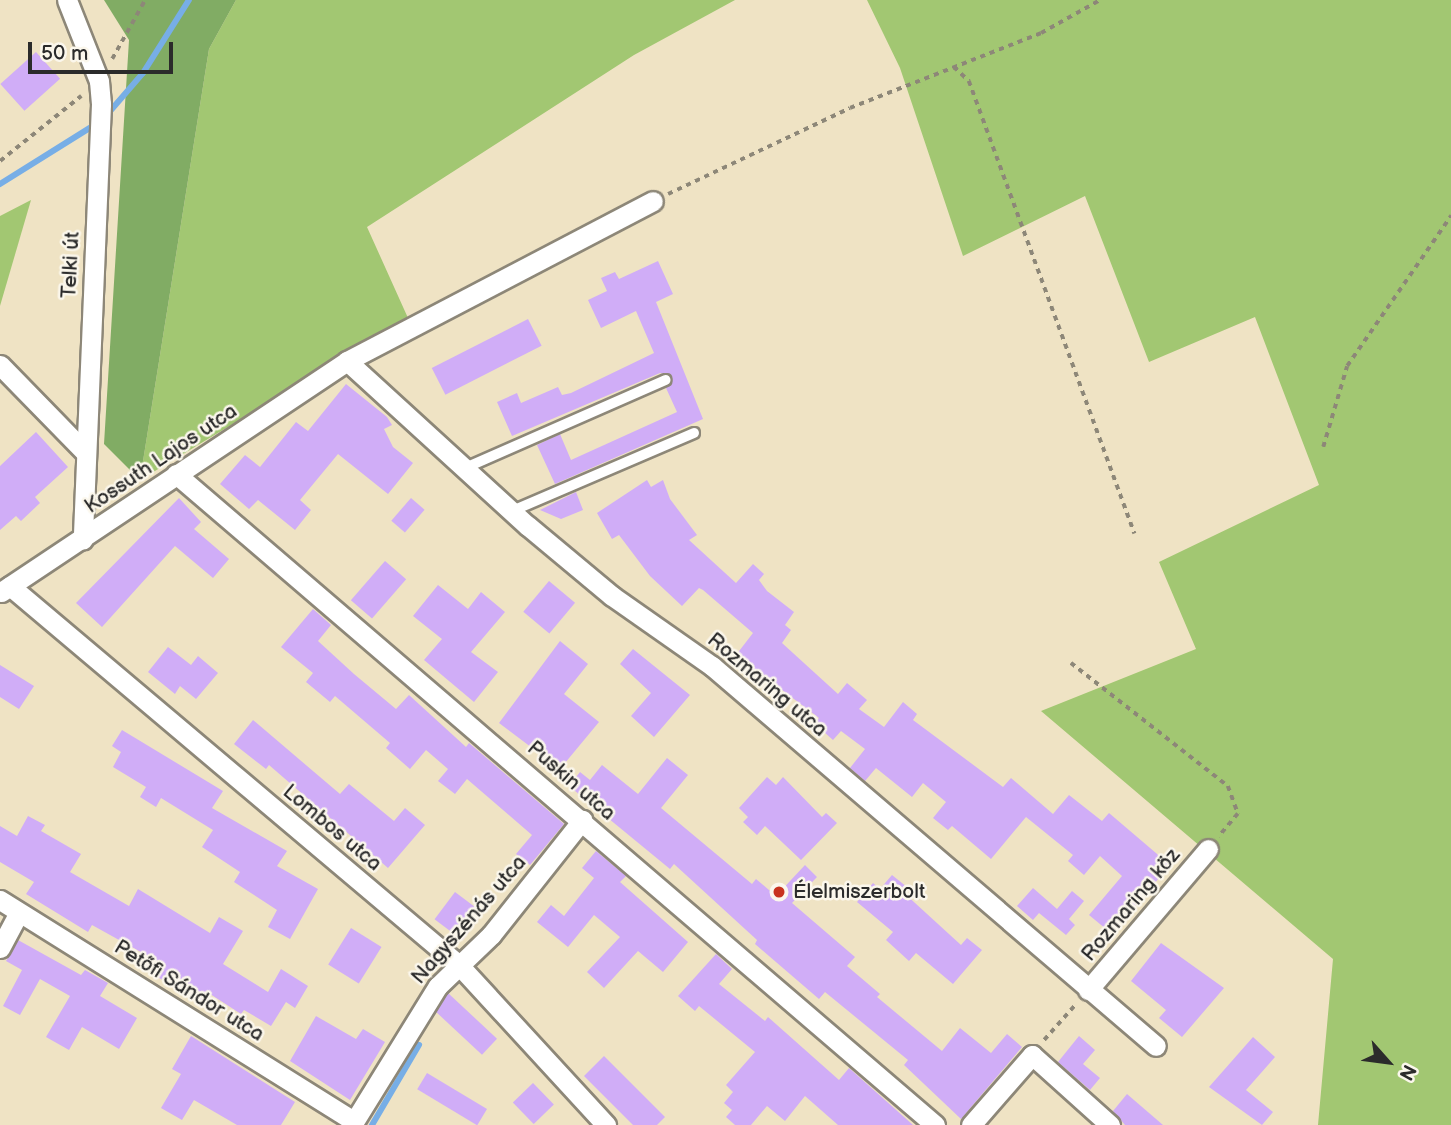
<!DOCTYPE html>
<html>
<head>
<meta charset="utf-8">
<style>
  body { margin:0 }
  #map { position:relative; width:1451px; height:1125px; overflow:hidden; background:#efe3c4; font-family:"Balsamiq Sans",sans-serif }
  div>[style] { position:absolute }
  [style*='--x'] { left:calc(var(--x)*1px); top:calc(var(--y)*1px); width:calc(var(--w)*1px); rotate:calc(var(--a)*1deg) }
  .green>* { inset:0; background:#a2c772 }
  .forest>* { inset:0; background:#81ac64 }
  .stream>* { height:6px; margin:-3px; padding:0 3px; transform-origin:3px; border-radius:3px; background:#77aee6 }
  .building>* { inset:0; background:#d0adf7; transform-origin:0 0 }
  .path>* { height:3.5px; margin-top:-1.75px; transform-origin:0; background:repeating-linear-gradient(90deg,#8d8778 0 5px,transparent 0 10px) }
  .roads { filter:drop-shadow(2px 0 #8d8778) drop-shadow(-2px 0 #8d8778) drop-shadow(0 2px #8d8778) drop-shadow(0 -2px #8d8778) }
  .service>* { height:10px; margin:-5px; padding:0 5px; transform-origin:5px; border-radius:5px; background:#fff }
  .minor>* { height:19px; margin:-9.5px; padding:0 9.5px; transform-origin:9.5px; border-radius:9.5px; background:#fff }
  .dots>* { width:19px; height:19px; translate:-50% -50%; box-sizing:border-box; border:4px solid #fbf7ec; border-radius:50% }
  span { translate:-50% -50%; white-space:nowrap; text-align:center; line-height:1.15; -webkit-text-stroke:5px #fbf7ec; paint-order:stroke }
  .street-label { font-size:21px; color:#2b2b2b }
  .poi-label { font-size:21px; color:#2b2b2b }
  .left { translate:0 -50%; text-align:left }
  .north { position:absolute; left:1353px; top:1027px; width:70px; height:70px; -webkit-text-stroke:5px #fbf7ec; paint-order:stroke; rotate:118deg; font-size:19px; font-weight:700; line-height:28px; text-align:center; color:#2b2b2b }
  .north::after { content:''; display:block; margin:auto; width:24px; height:32px; background:#2b2b2b; clip-path:polygon(50% 0,100% 100%,50% 72%,0 100%) }
  .scale { position:absolute; left:28px; top:42px; width:145px; height:32px; box-sizing:border-box; border:4px solid #2b2b2b; border-top:0; padding-left:9px; font-size:21px; line-height:24px; white-space:nowrap; color:#2b2b2b; -webkit-text-stroke:5px #fbf7ec; paint-order:stroke }
</style>
</head>
<body>
<div id="map">
  <div class="green">
    <div style="clip-path:polygon(236px 0,735px 0,634px 55px,367px 227px,408px 318px,140px 480px,209px 49px)"></div>
    <div style="clip-path:polygon(867px 0,1451px 0,1451px 1125px,1318px 1125px,1333px 959px,1041px 711px,1196px 649px,1159px 562px,1319px 485px,1255px 317px,1149px 362px,1085px 196px,963px 256px,900px 68px)"></div>
    <div style="clip-path:polygon(31px 200px,0 306px,0 216px)"></div>
  </div>
  <div class="forest">
    <div style="clip-path:polygon(104px 0,236px 0,209px 49px,140px 480px,104px 444px,129px 40px)"></div>
  </div>
  <div class="stream">
    <div style="--x:105;--y:117;--w:58;--a:-49.2"></div>
    <div style="--x:143;--y:73;--w:86;--a:-57.8"></div>
    <div style="--x:0;--y:184;--w:113;--a:-32"></div>
    <div style="--x:372;--y:1125;--w:93;--a:-59.6"></div>
  </div>
  <div class="building">
    <div style="left:36px;top:52px;width:36px;height:48px;rotate:48deg"></div>
    <div style="clip-path:polygon(658px 261px,673px 294px,656px 302px,703px 419px,555px 484px,537px 445px,560px 434px,571px 460px,677px 412px,666px 388px,671px 376px,660px 373px,512px 436px,497px 402px,517px 393px,521px 403px,558px 387px,562px 395px,571px 393px,654px 353px,636px 311px,601px 328px,588px 300px,607px 291px,601px 278px,615px 272px,619px 279px)"></div>
    <div style="left:528px;top:319px;width:30px;height:108px;rotate:63deg"></div>
    <div style="clip-path:polygon(346px 384px,387px 417px,392px 425px,384px 429px,393px 447px,413px 463px,388px 494px,338px 454px,300px 500px,311px 510px,295px 530px,258px 500px,249px 509px,220px 484px,245px 455px,260px 467px,296px 422px,308px 431px)"></div>
    <div style="clip-path:polygon(36px 432px,68px 467px,35px 497px,40px 503px,21px 521px,16px 516px,0 530px,0 466px)"></div>
    <div style="clip-path:polygon(647px 480px,651px 487px,663px 480px,670px 499px,697px 535px,689px 540px,736px 583px,753px 564px,764px 574px,759px 580px,767px 591px,794px 612px,785px 625px,791px 630px,782px 643px,838px 694px,847px 683px,867px 700px,859px 709px,884px 727px,903px 702px,917px 714px,913px 720px,1003px 787px,1011px 778px,1053px 814px,1069px 795px,1102px 821px,1109px 813px,1170px 865px,1112px 934px,1089px 915px,1122px 876px,1100px 856px,1084px 875px,1068px 861px,1073px 855px,1026px 817px,991px 859px,952px 826px,948px 830px,933px 818px,946px 802px,923px 783px,912px 797px,876px 768px,865px 781px,850px 768px,865px 749px,841px 731px,833px 740px,814px 723px,819px 718px,736px 655px,753px 633px,703px 590px,699px 588px,682px 606px,650px 576px,619px 535px,612px 539px,597px 513px)"></div>
    <div style="clip-path:polygon(576px 492px,583px 510px,561px 519px,540px 510px)"></div>
    <div style="clip-path:polygon(179px 498px,201px 522px,194px 529px,229px 559px,213px 578px,175px 546px,102px 627px,76px 603px)"></div>
    <div style="left:411px;top:498px;width:18px;height:30px;rotate:41deg"></div>
    <div style="left:385px;top:561px;width:28px;height:52px;rotate:41deg"></div>
    <div style="left:549px;top:581px;width:34px;height:40px;rotate:40deg"></div>
    <div style="clip-path:polygon(438px 585px,468px 609px,481px 592px,505px 612px,471px 652px,498px 672px,474px 702px,424px 660px,442px 639px,413px 616px)"></div>
    <div style="clip-path:polygon(313px 609px,331px 625px,318px 641px,354px 674px,396px 709px,409px 695px,466px 747px,469px 743px,564px 824px,530px 865px,516px 854px,532px 835px,467px 779px,455px 794px,438px 781px,448px 769px,426px 750px,410px 769px,386px 748px,390px 743px,335px 696px,330px 702px,306px 682px,313px 673px,281px 647px)"></div>
    <div style="clip-path:polygon(560px 641px,588px 664px,564px 694px,599px 722px,560px 769px,499px 723px)"></div>
    <div style="clip-path:polygon(168px 647px,191px 665px,198px 656px,218px 673px,196px 699px,180px 686px,175px 694px,148px 672px)"></div>
    <div style="clip-path:polygon(633px 649px,690px 695px,654px 737px,631px 716px,651px 693px,620px 664px)"></div>
    <div style="clip-path:polygon(0 665px,34px 686px,19px 709px,0 697px)"></div>
    <div style="clip-path:polygon(253px 720px,340px 794px,349px 784px,394px 821px,405px 808px,425px 825px,388px 868px,269px 765px,266px 769px,234px 744px)"></div>
    <div style="clip-path:polygon(122px 730px,223px 791px,212px 808px,287px 851px,277px 866px,318px 889px,290px 939px,268px 927px,277px 910px,234px 882px,240px 872px,202px 847px,213px 830px,161px 798px,156px 807px,140px 797px,146px 787px,113px 767px,121px 752px,112px 746px)"></div>
    <div style="clip-path:polygon(667px 758px,688px 775px,661px 808px,752px 884px,756px 879px,776px 896px,805px 865px,817px 877px,792px 903px,855px 957px,847px 966px,880px 994px,877px 997px,942px 1051px,960px 1028px,991px 1053px,1007px 1034px,1022px 1047px,961px 1119px,904px 1065px,908px 1060px,825px 992px,819px 999px,755px 944px,757px 940px,674px 864px,670px 869px,569px 786px,580px 772px,590px 780px,602px 765px,638px 794px)"></div>
    <div style="clip-path:polygon(767px 777px,776px 785px,783px 777px,822px 817px,826px 813px,837px 823px,801px 860px,765px 826px,757px 835px,743px 822px,748px 817px,739px 808px)"></div>
    <div style="clip-path:polygon(28px 816px,45px 825px,41px 831px,81px 854px,70px 872px,129px 906px,138px 889px,210px 933px,219px 917px,243px 931px,223px 964px,268px 992px,281px 969px,308px 986px,295px 1008px,286px 1002px,271px 1026px,244px 1010px,241px 1014px,207px 992px,201px 1003px,141px 967px,148px 956px,92px 925px,88px 932px,26px 894px,34px 882px,0 862px,0 826px,17px 836px)"></div>
    <div style="clip-path:polygon(596px 851px,626px 876px,620px 882px,688px 942px,663px 972px,638px 951px,604px 988px,587px 972px,620px 937px,594px 915px,568px 947px,537px 922px,551px 905px,564px 916px,594px 878px,582px 868px)"></div>
    <div style="clip-path:polygon(892px 875px,907px 887px,903px 892px,961px 945px,967px 938px,982px 950px,953px 984px,916px 953px,909px 961px,886px 940px,893px 932px,857px 902px,873px 883px,880px 889px)"></div>
    <div style="clip-path:polygon(1033px 888px,1057px 909px,1072px 891px,1084px 901px,1069px 919px,1075px 925px,1066px 935px,1039px 913px,1033px 920px,1017px 906px)"></div>
    <div style="left:455px;top:892px;width:35px;height:34px;rotate:37deg"></div>
    <div style="left:351px;top:928px;width:36px;height:43px;rotate:32deg"></div>
    <div style="clip-path:polygon(18px 940px,81px 975px,85px 970px,108px 983px,100px 996px,137px 1018px,119px 1049px,82px 1027px,69px 1050px,46px 1037px,70px 996px,40px 979px,20px 1015px,3px 1006px,22px 970px,6px 961px)"></div>
    <div style="clip-path:polygon(1161px 943px,1224px 988px,1182px 1037px,1159px 1018px,1166px 1010px,1131px 981px)"></div>
    <div style="clip-path:polygon(716px 954px,732px 969px,719px 984px,765px 1021px,768px 1017px,839px 1080px,849px 1068px,913px 1125px,838px 1125px,805px 1096px,785px 1121px,767px 1106px,751px 1125px,735px 1125px,726px 1117px,732px 1110px,724px 1103px,733px 1092px,726px 1085px,755px 1052px,699px 1006px,695px 1011px,678px 996px)"></div>
    <div style="left:448px;top:993px;width:67px;height:22px;rotate:43deg"></div>
    <div style="clip-path:polygon(316px 1016px,356px 1039px,363px 1029px,385px 1042px,350px 1100px,290px 1061px)"></div>
    <div style="clip-path:polygon(191px 1036px,295px 1102px,281px 1125px,237px 1125px,194px 1100px,182px 1120px,161px 1108px,181px 1074px,172px 1069px)"></div>
    <div style="clip-path:polygon(1079px 1036px,1095px 1050px,1083px 1064px,1100px 1078px,1090px 1090px,1058px 1062px)"></div>
    <div style="clip-path:polygon(1253px 1037px,1275px 1057px,1246px 1090px,1273px 1112px,1262px 1125px,1209px 1087px)"></div>
    <div style="clip-path:polygon(604px 1056px,665px 1117px,657px 1125px,633px 1125px,584px 1076px)"></div>
    <div style="left:427px;top:1073px;width:70px;height:19px;rotate:31deg"></div>
    <div style="left:533px;top:1083px;width:30px;height:28px;rotate:46deg"></div>
    <div style="clip-path:polygon(1127px 1094px,1163px 1125px,1125px 1125px,1113px 1111px)"></div>
  </div>
  <div class="path">
    <div style="--x:112;--y:59;--w:68;--a:-60.8"></div>
    <div style="--x:954;--y:67;--w:21;--a:43"></div>
    <div style="--x:969;--y:81;--w:482;--a:69.9"></div>
    <div style="--x:0;--y:161;--w:104;--a:-38.7"></div>
    <div style="--x:668;--y:194;--w:201;--a:-25.3"></div>
    <div style="--x:850;--y:108;--w:205;--a:-21.4"></div>
    <div style="--x:1041;--y:33;--w:68;--a:-29.2"></div>
    <div style="--x:1323;--y:447;--w:84;--a:-73.5"></div>
    <div style="--x:1347;--y:366;--w:183;--a:-55.3"></div>
    <div style="--x:1071;--y:663;--w:199;--a:38.1"></div>
    <div style="--x:1228;--y:786;--w:30;--a:70"></div>
    <div style="--x:1238;--y:814;--w:30;--a:130"></div>
    <div style="--x:1044;--y:1040;--w:48;--a:-48.4"></div>
  </div>
  <div class="roads">
    <div class="service">
      <div style="--x:465;--y:468;--w:219;--a:-23.7"></div>
      <div style="--x:512;--y:511;--w:198;--a:-23.2"></div>
    </div>
    <div class="minor">
      <div style="--x:67;--y:0;--w:87;--a:68.4"></div>
      <div style="--x:99;--y:81;--w:23;--a:85"></div>
      <div style="--x:101;--y:104;--w:436;--a:92.4"></div>
      <div style="--x:347;--y:361;--w:245;--a:42.4"></div>
      <div style="--x:528;--y:526;--w:109;--a:39.8"></div>
      <div style="--x:612;--y:596;--w:122;--a:35"></div>
      <div style="--x:712;--y:666;--w:584;--a:40.56"></div>
      <div style="--x:0;--y:365;--w:120;--a:45.7"></div>
      <div style="--x:176;--y:474;--w:1000;--a:40.62"></div>
      <div style="--x:10;--y:586;--w:586;--a:40.16"></div>
      <div style="--x:458;--y:964;--w:219;--a:47.4"></div>
      <div style="--x:1;--y:592;--w:416;--a:-33.7"></div>
      <div style="--x:347;--y:361;--w:345;--a:-27.6"></div>
      <div style="--x:0;--y:900;--w:417;--a:32"></div>
      <div style="--x:0;--y:948;--w:40;--a:-62"></div>
      <div style="--x:1088;--y:990;--w:185;--a:-49.6"></div>
      <div style="--x:352;--y:1125;--w:163;--a:-58.3"></div>
      <div style="--x:438;--y:986;--w:74;--a:-43.9"></div>
      <div style="--x:491;--y:935;--w:147;--a:-51.6"></div>
      <div style="--x:971;--y:1125;--w:93;--a:-48.9"></div>
      <div style="--x:1032;--y:1055;--w:105;--a:41.9"></div>
    </div>
  </div>
  <div class="dots">
    <div style="left:779px;top:892px;background:#c8321e"></div>
  </div>
  <div class="street-label">
    <span style="left:71px;top:265px;rotate:-87deg">Telki út</span>
    <span style="left:161px;top:459px;rotate:-34deg">Kossuth Lajos utca</span>
    <span style="left:767px;top:685px;rotate:40deg">Rozmaring utca</span>
    <span style="left:571px;top:781px;rotate:41deg">Puskin utca</span>
    <span style="left:332px;top:828px;rotate:40deg">Lombos utca</span>
    <span style="left:1131px;top:905px;rotate:-50deg">Rozmaring köz</span>
    <span style="left:469px;top:920px;rotate:-49deg">Nagyszénás utca</span>
    <span style="left:189px;top:991px;rotate:32deg">Petőfi Sándor utca</span>
  </div>
  <div class="poi-label">
    <span class="left" style="left:793px;top:892px">Élelmiszerbolt</span>
  </div>
  <div class="north">N</div>
  <div class="scale">50 m</div>
</div>
</body>
</html>
